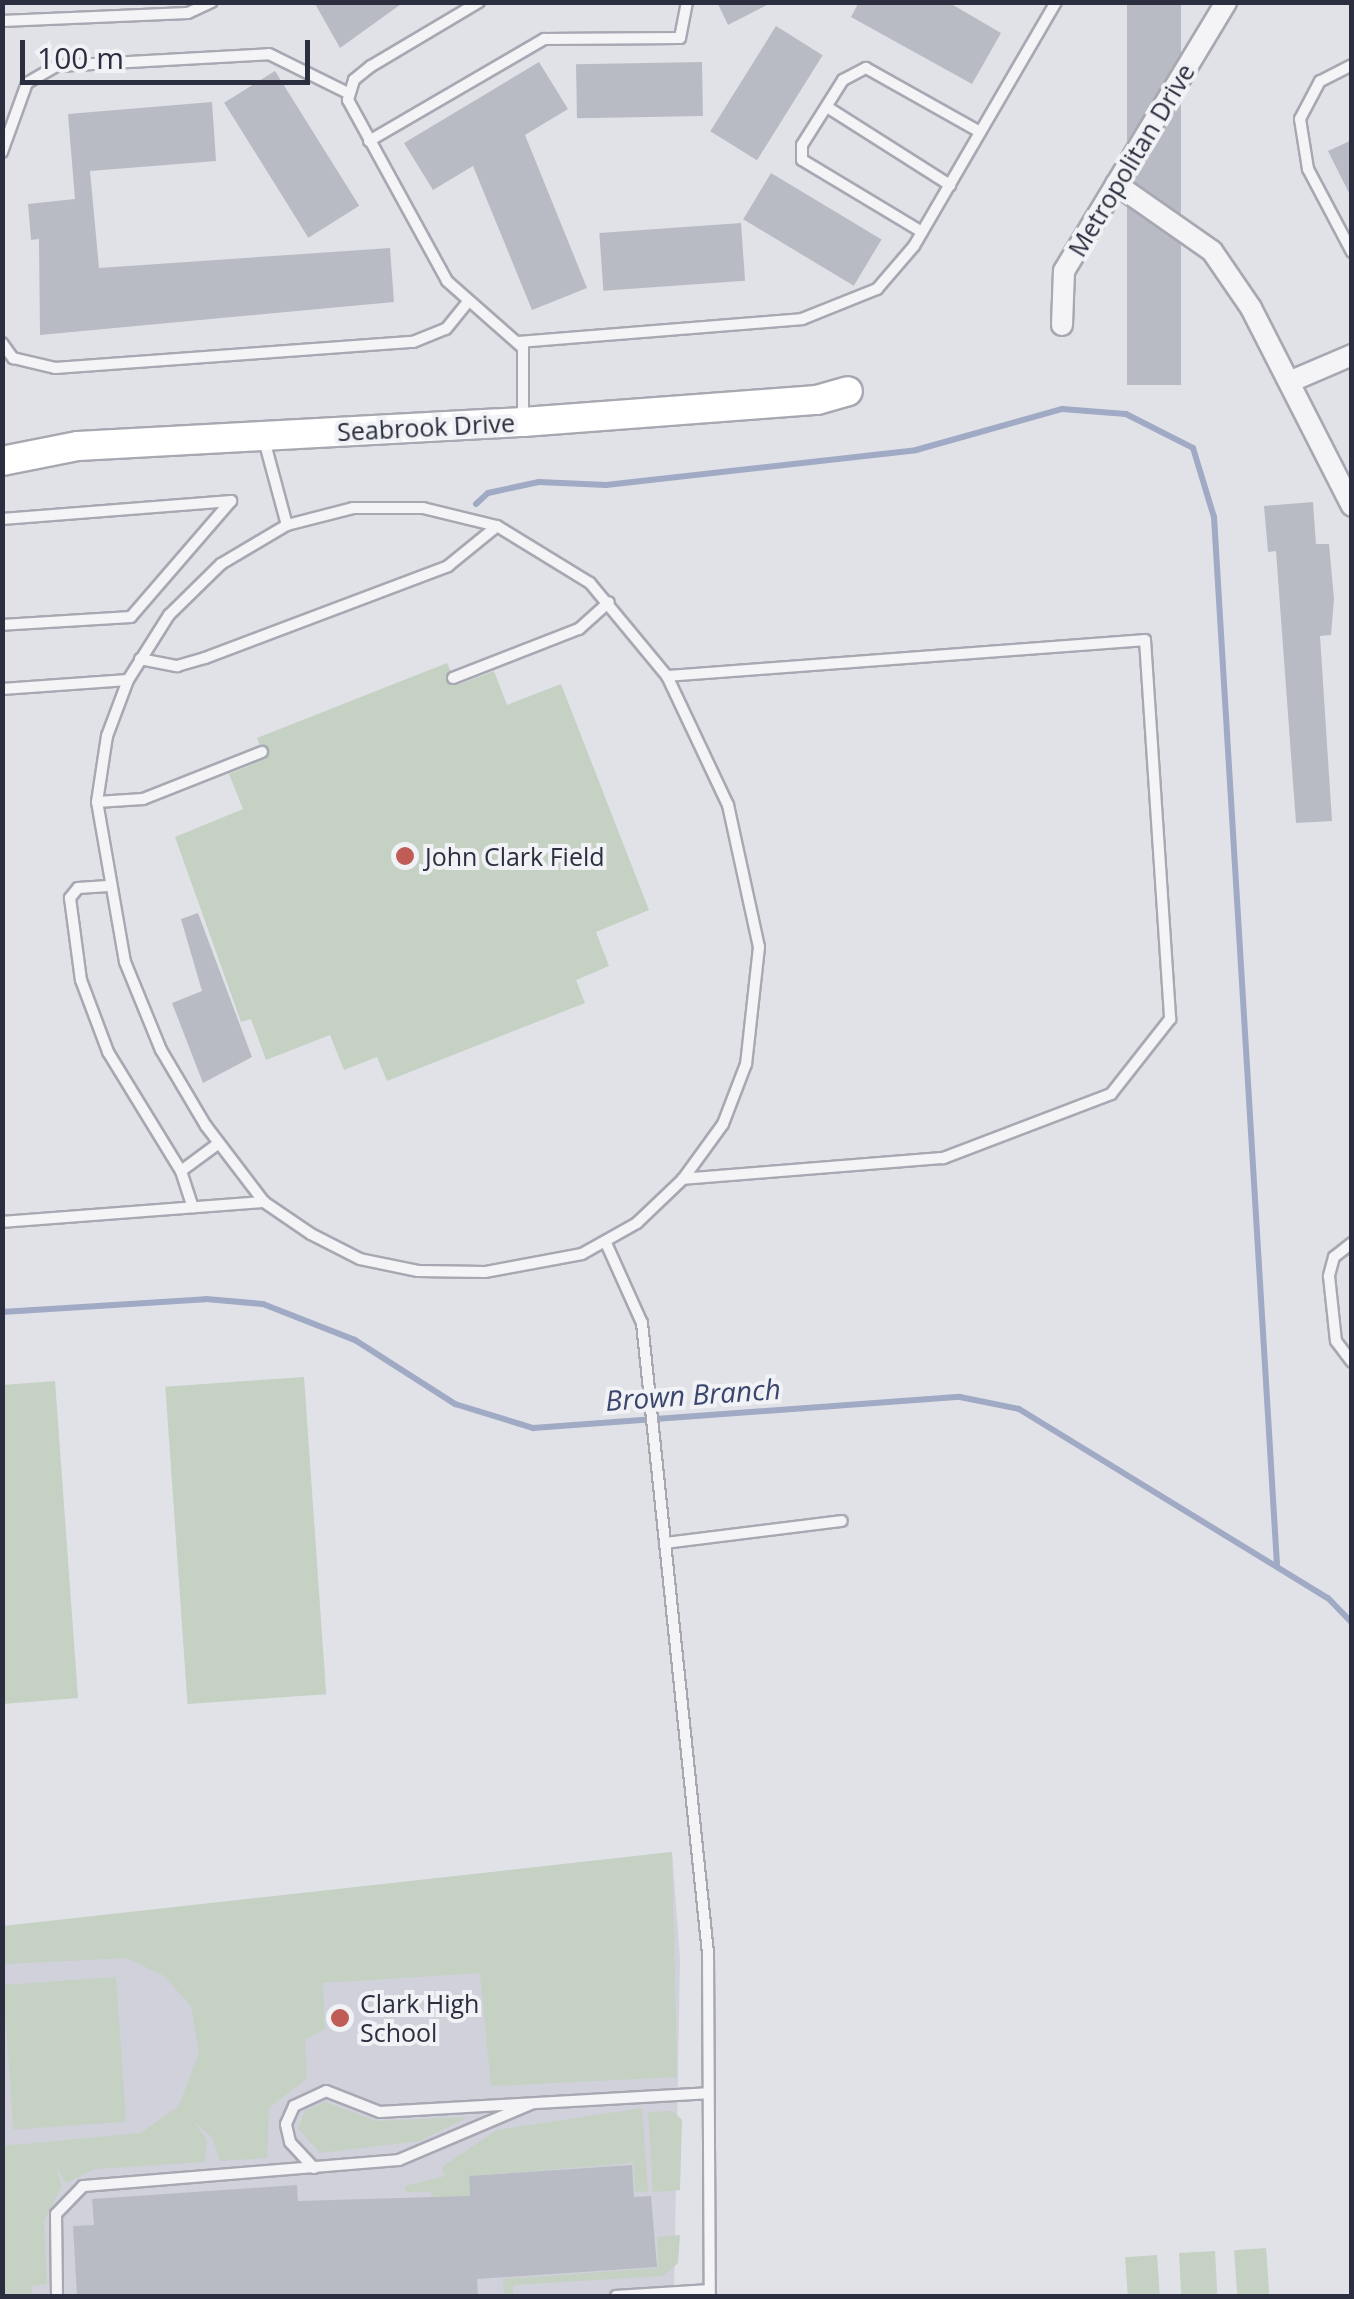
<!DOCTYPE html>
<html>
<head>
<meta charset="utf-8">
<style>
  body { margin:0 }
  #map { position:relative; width:1354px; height:2299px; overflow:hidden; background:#e1e2e8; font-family:"Open Sans",sans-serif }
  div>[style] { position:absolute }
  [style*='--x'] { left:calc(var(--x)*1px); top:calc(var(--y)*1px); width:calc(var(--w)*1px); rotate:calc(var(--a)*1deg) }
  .built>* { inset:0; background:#d0d1da }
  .green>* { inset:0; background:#c4d1c3; transform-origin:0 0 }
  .stream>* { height:6px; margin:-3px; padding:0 3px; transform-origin:3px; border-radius:3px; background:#a0aac4 }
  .building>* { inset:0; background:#b9bbc4; transform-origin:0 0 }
  .roads { filter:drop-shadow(2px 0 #a7a8b2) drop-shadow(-2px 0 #a7a8b2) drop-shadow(0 2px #a7a8b2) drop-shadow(0 -2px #a7a8b2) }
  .lane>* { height:10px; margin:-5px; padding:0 5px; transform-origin:5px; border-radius:5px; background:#f4f4f7 }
  .street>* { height:20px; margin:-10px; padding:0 10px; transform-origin:10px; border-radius:10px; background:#f4f4f7 }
  .secondary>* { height:28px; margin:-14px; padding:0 14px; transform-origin:14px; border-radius:14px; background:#fff }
  .dots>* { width:28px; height:28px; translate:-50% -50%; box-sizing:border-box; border:5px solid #f1f2f6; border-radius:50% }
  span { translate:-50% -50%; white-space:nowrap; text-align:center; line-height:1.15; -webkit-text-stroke:8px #f1f2f6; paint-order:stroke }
  .street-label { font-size:25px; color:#2b2e3e }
  .poi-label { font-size:25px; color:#2b2e3e }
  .left { translate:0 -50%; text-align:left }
  .water-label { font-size:28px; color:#3a466d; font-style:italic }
  .frame { position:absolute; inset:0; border:5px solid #2b2e3e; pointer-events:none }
  .scale { position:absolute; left:20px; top:40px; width:290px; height:45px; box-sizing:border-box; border:5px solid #2b2e3e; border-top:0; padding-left:12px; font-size:30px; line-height:35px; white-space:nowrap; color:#2b2e3e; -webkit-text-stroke:8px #f1f2f6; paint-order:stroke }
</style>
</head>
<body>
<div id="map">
  <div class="built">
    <div style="clip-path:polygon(672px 1852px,680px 1959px,674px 2296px,3px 2296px,2px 1927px)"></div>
  </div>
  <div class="green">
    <div style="clip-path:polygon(447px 663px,457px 685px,494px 671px,507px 705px,561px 684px,649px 910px,596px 932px,609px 966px,576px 980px,585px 1003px,387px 1081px,377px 1057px,344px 1070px,330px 1035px,266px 1060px,251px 1019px,241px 1022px,175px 837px,243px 809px,229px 774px,265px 759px,257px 738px)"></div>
    <div style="left:304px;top:1377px;width:318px;height:139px;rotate:86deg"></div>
    <div style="clip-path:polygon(55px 1381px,78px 1698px,3px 1704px,3px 1385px)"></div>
    <div style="clip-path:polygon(672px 1852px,677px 2077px,491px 2086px,480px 1973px,323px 1983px,325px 2029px,305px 2040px,307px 2078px,269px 2108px,267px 2158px,220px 2161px,212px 2137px,193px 2121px,207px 2140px,205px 2162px,95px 2169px,66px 2183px,55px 2165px,62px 2186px,44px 2221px,47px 2284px,31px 2286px,32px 2296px,3px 2296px,3px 2146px,141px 2133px,179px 2106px,199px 2052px,191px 2006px,164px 1976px,127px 1958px,3px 1964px,3px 1926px)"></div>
    <div style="left:116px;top:1977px;width:145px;height:113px;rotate:86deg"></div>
    <div style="clip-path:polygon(325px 2102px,377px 2121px,468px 2117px,419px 2141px,320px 2153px,298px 2128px,305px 2111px)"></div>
    <div style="clip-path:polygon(642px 2108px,648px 2192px,635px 2192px,633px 2163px,469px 2176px,470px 2196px,432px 2206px,431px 2192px,406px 2192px,405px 2186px,445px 2176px,442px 2167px,497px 2130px)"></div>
    <div style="clip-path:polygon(673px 2111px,682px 2120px,680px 2190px,653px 2192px,648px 2112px)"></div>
    <div style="clip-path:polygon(680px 2235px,678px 2263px,663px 2276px,513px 2285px,513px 2296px,504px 2296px,503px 2279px,658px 2268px,657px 2237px)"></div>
    <div style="left:1266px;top:2248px;width:48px;height:32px;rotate:86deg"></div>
    <div style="left:1215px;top:2251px;width:45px;height:36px;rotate:87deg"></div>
    <div style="left:1157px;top:2255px;width:41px;height:32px;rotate:86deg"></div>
  </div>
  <div class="stream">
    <div style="--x:476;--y:504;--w:16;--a:-43"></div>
    <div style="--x:488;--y:493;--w:52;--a:-12.2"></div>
    <div style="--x:539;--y:482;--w:67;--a:2.6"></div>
    <div style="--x:606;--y:485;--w:312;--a:-6.4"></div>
    <div style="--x:916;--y:450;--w:152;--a:-15.7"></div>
    <div style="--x:1062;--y:409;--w:64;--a:4.5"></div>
    <div style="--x:1126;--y:414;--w:75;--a:26.9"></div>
    <div style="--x:1193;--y:448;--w:72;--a:73.1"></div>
    <div style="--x:1214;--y:517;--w:1051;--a:86.56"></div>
    <div style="--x:2;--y:1312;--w:204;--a:-3.6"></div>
    <div style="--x:206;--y:1299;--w:57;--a:5"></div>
    <div style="--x:263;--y:1304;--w:99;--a:21.4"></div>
    <div style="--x:355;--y:1340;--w:119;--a:32.6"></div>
    <div style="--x:455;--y:1404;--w:82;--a:17.1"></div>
    <div style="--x:533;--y:1428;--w:428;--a:-4.2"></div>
    <div style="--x:960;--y:1397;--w:60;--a:11.5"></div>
    <div style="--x:1019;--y:1409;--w:362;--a:31.5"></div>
    <div style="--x:1328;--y:1598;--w:35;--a:46"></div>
  </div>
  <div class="building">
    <div style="clip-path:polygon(314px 2px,404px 2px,340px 48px)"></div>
    <div style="clip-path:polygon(717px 2px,773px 2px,728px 25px)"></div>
    <div style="clip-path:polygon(859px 2px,948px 2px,1001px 33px,972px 84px,851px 17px)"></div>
    <div style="left:1127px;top:2px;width:54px;height:383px"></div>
    <div style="left:776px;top:26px;width:55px;height:124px;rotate:32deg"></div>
    <div style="clip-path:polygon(539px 62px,568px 109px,525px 135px,587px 288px,532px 310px,473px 166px,433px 190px,404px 143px)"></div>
    <div style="left:702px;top:62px;width:54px;height:126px;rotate:89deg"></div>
    <div style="left:275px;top:71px;width:159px;height:60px;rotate:58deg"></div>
    <div style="clip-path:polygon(212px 102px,216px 161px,90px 171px,99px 268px,390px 248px,394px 302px,40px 335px,39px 239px,31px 240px,28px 204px,75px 199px,68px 114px)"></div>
    <div style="clip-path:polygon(1352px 140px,1352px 199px,1328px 151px)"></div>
    <div style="left:771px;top:173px;width:129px;height:54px;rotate:31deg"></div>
    <div style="left:741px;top:223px;width:58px;height:142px;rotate:86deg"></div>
    <div style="clip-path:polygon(1313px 502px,1316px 544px,1329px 544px,1334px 599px,1331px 635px,1320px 636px,1332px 821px,1296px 823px,1276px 551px,1268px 552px,1264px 506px)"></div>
    <div style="clip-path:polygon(198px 913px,252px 1057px,203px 1083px,172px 1003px,202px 991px,181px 919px)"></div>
    <div style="clip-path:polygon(632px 2165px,634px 2197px,651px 2196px,657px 2267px,477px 2279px,478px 2296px,77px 2296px,73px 2226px,94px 2225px,92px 2199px,297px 2185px,298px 2201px,470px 2196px,469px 2176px)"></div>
  </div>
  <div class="roads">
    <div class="lane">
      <div style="--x:479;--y:2;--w:126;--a:149.3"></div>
      <div style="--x:371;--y:66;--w:22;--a:141"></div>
      <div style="--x:354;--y:80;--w:21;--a:107"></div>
      <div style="--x:348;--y:100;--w:206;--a:61.3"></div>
      <div style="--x:447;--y:281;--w:101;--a:41.4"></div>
      <div style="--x:523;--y:348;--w:73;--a:90"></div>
      <div style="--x:2;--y:21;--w:186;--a:-2.5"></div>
      <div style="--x:188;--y:13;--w:26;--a:-25"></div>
      <div style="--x:1352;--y:65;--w:36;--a:153"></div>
      <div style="--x:1320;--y:81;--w:43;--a:117.8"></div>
      <div style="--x:1300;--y:119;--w:51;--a:80.9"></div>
      <div style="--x:1308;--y:169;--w:94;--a:62.1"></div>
      <div style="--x:827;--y:107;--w:146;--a:32.4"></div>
      <div style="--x:369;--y:141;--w:203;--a:-30.2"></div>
      <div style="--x:544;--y:39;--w:136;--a:-0.4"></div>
      <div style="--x:680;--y:38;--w:37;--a:-79"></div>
      <div style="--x:2;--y:152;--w:73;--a:-70.1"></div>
      <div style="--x:27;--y:83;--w:34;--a:-30"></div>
      <div style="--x:57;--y:66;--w:212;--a:-3.2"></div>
      <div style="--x:269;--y:54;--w:88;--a:26.3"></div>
      <div style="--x:922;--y:232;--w:140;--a:-149"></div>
      <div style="--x:802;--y:160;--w:15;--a:-90"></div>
      <div style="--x:802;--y:145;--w:77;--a:-57.8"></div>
      <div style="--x:843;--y:80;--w:26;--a:-28"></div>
      <div style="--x:866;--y:68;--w:131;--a:29.3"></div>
      <div style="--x:517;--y:342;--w:286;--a:-4.6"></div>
      <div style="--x:802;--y:319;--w:81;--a:-21.8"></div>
      <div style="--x:877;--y:289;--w:57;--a:-49.3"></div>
      <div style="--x:914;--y:246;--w:282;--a:-59.8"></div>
      <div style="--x:2;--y:343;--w:19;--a:54"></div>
      <div style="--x:13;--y:358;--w:43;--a:13.4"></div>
      <div style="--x:55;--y:368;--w:359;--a:-4.2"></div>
      <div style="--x:413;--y:342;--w:35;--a:-22"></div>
      <div style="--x:446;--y:329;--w:33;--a:-51"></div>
      <div style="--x:264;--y:440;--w:88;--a:74.9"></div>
      <div style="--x:353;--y:508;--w:70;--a:0"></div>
      <div style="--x:423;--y:508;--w:76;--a:13.7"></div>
      <div style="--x:497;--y:526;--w:109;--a:31.5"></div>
      <div style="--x:590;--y:583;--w:121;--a:50.4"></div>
      <div style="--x:667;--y:676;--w:143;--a:64.7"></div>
      <div style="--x:728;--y:805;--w:145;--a:77.7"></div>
      <div style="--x:759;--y:947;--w:118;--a:96.3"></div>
      <div style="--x:746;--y:1064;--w:64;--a:111"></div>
      <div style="--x:723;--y:1124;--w:68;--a:126"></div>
      <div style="--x:683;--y:1179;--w:64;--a:136.3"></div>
      <div style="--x:637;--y:1223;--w:63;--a:150.6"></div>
      <div style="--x:582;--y:1254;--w:99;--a:169.5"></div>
      <div style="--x:485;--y:1272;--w:67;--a:-179.1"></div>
      <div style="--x:418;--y:1271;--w:59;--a:-168.3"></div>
      <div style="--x:360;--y:1259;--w:55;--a:-153"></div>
      <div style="--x:311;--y:1234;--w:57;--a:-145.8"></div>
      <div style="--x:264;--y:1202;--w:96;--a:-127.3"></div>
      <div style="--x:206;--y:1126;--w:88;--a:-120.6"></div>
      <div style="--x:161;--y:1050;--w:95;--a:-112.2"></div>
      <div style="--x:125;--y:962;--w:162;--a:-99.9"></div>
      <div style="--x:97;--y:802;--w:67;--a:-81.4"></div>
      <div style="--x:107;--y:736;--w:60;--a:-69.4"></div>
      <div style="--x:128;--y:680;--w:77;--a:-57.8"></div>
      <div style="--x:169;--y:615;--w:73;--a:-44.4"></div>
      <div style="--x:221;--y:564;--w:77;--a:-30.6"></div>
      <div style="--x:287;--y:525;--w:68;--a:-14.4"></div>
      <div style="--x:2;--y:519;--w:230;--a:-4.5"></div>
      <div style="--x:231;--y:501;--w:153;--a:130.8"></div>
      <div style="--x:131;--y:617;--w:129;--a:176.5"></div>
      <div style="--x:140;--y:659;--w:38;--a:11"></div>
      <div style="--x:177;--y:666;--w:29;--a:-16"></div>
      <div style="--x:205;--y:658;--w:260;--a:-20.7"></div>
      <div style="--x:448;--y:566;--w:63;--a:-39.2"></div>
      <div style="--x:667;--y:676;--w:479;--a:-4.3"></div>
      <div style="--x:1145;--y:640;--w:380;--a:86.2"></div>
      <div style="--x:1170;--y:1019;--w:95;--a:128.2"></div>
      <div style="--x:1111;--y:1094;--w:180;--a:159.1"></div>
      <div style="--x:943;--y:1158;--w:261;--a:175.4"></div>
      <div style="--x:453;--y:678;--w:135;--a:-21.3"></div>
      <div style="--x:579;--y:629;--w:40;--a:-42"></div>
      <div style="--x:2;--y:689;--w:126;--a:-4.1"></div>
      <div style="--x:97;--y:802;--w:46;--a:-3.7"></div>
      <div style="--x:143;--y:799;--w:128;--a:-21.6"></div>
      <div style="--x:108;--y:886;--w:30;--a:176"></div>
      <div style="--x:78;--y:888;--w:13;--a:129"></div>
      <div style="--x:70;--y:898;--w:83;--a:82.4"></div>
      <div style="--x:81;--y:980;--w:77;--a:69.4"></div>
      <div style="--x:108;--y:1052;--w:140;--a:58.5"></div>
      <div style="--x:181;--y:1171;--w:47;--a:-36.4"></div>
      <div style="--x:181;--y:1171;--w:38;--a:72"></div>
      <div style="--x:2;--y:1222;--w:263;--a:-4.4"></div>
      <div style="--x:606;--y:1243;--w:88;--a:65.8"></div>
      <div style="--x:642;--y:1323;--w:633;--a:84.02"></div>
      <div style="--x:708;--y:1953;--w:343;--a:89.7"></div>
      <div style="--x:1352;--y:1243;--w:23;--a:142"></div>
      <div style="--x:1334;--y:1257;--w:20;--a:105"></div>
      <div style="--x:1329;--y:1276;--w:65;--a:83.9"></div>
      <div style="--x:1336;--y:1341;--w:26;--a:53"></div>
      <div style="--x:665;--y:1543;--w:178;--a:-7.1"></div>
      <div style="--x:314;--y:2168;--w:35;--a:-133"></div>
      <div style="--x:290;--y:2142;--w:18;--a:-103"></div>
      <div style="--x:286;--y:2124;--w:20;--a:-66"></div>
      <div style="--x:294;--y:2106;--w:35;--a:-25"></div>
      <div style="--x:326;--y:2091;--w:58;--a:21.3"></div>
      <div style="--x:380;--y:2112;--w:327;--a:-3.3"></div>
      <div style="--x:57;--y:2296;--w:82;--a:-90.7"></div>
      <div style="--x:56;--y:2214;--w:39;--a:-46"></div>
      <div style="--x:83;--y:2186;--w:317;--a:-4.7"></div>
      <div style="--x:399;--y:2160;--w:143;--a:-23"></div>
      <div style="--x:616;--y:2296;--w:93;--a:-3.7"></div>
    </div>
    <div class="street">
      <div style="--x:1116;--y:184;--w:117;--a:34.9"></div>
      <div style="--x:1212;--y:251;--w:69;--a:55.6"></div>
      <div style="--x:1251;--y:308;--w:222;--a:63"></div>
      <div style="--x:1062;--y:325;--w:54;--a:-87.9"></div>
      <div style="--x:1064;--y:271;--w:314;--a:-58.9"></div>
      <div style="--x:1289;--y:382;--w:69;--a:-23.2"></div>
    </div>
    <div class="secondary">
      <div style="--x:2;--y:461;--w:77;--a:-11.2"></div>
      <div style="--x:78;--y:446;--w:446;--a:-3.1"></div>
      <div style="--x:523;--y:422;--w:295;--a:-4.3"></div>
      <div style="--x:817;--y:400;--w:32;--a:-16"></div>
    </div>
  </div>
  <div class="dots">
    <div style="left:405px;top:856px;background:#bf5c55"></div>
    <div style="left:340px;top:2018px;background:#bf5c55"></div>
  </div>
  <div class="street-label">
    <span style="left:1131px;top:160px;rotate:-59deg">Metropolitan Drive</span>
    <span style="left:426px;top:427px;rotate:-3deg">Seabrook Drive</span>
  </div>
  <div class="poi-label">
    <span class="left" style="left:425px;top:856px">John Clark Field</span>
    <span class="left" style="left:360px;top:2018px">Clark High<br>School</span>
  </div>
  <div class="water-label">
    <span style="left:693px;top:1394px;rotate:-4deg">Brown Branch</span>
  </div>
  <div class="frame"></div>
  <div class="scale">100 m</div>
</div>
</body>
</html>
